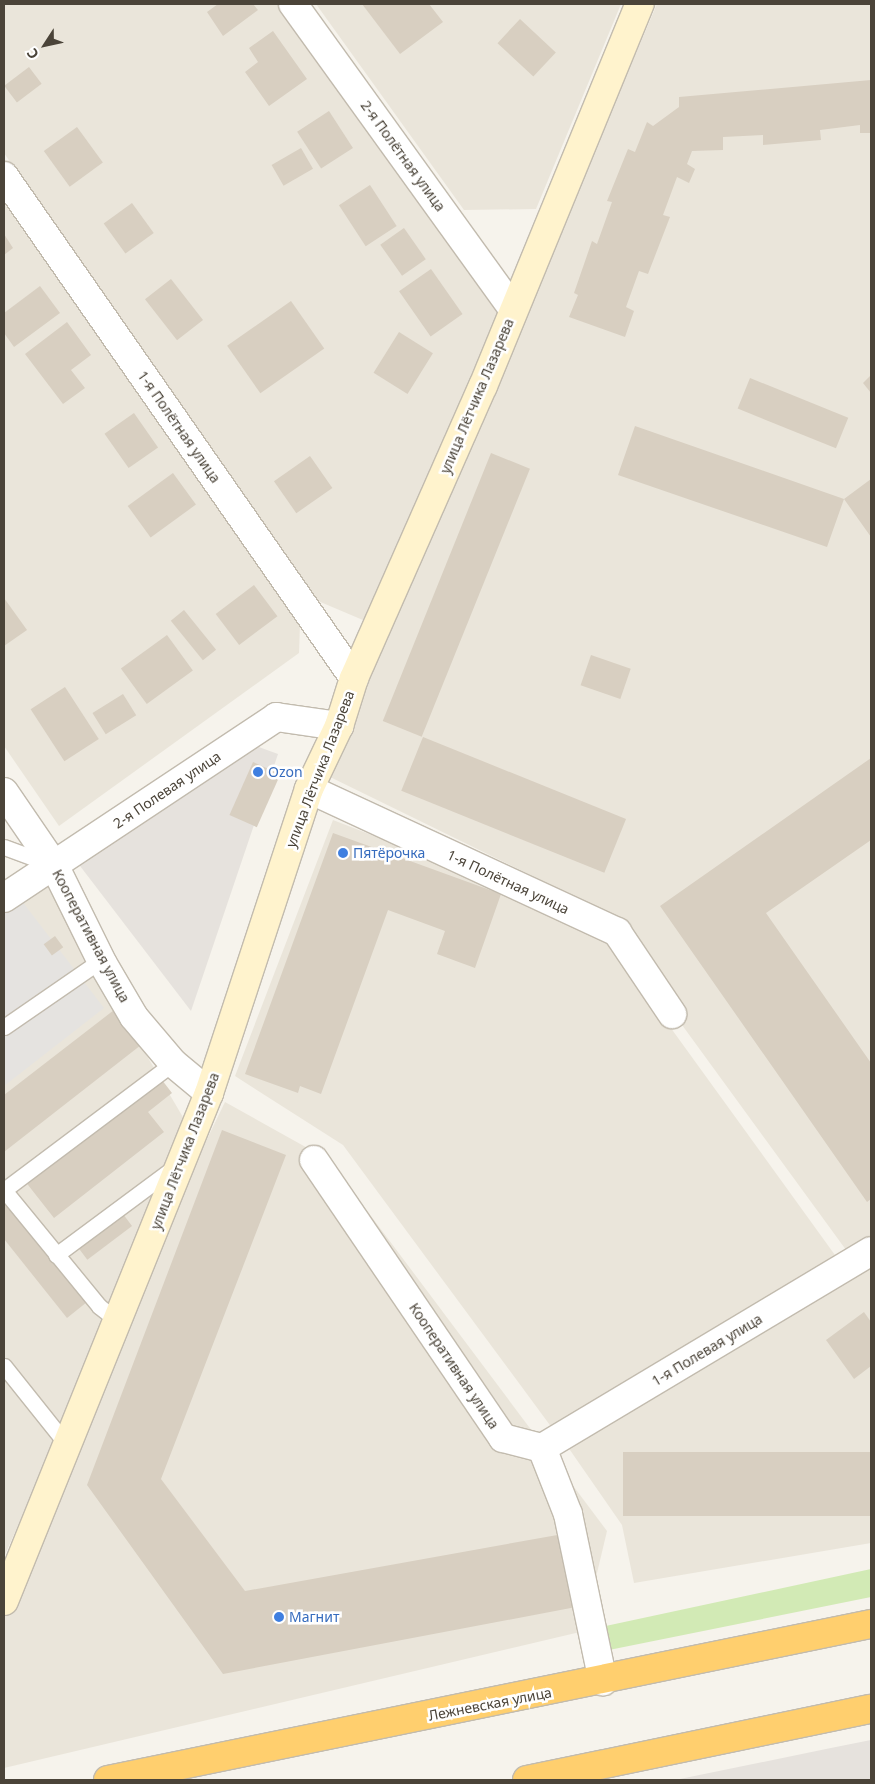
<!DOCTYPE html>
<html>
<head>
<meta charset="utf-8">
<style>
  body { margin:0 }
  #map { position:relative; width:875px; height:1784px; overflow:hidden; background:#f6f3ec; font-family:"Noto Sans",sans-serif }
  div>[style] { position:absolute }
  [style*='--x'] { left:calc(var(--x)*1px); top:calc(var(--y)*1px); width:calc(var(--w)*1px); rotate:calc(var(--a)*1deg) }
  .residential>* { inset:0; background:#eae5da }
  .industrial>* { inset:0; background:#e6e2dd }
  .green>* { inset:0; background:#d2eab5 }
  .parking>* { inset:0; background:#e5e3e0 }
  .building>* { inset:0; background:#d8cfc1; transform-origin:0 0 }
  .roads { filter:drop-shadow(1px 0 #c2bbae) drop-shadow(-1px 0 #c2bbae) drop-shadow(0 1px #c2bbae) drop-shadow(0 -1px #c2bbae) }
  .lane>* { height:15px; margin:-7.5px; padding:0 7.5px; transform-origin:7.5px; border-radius:7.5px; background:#fff }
  .street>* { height:28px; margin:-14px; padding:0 14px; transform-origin:14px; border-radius:14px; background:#fff }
  .secondary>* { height:28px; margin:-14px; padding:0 14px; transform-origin:14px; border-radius:14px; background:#fff3cd }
  .highway>* { height:28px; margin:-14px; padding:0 14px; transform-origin:14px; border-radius:14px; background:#ffcf6e }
  .dots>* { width:14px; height:14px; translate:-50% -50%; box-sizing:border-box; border:2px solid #fff; border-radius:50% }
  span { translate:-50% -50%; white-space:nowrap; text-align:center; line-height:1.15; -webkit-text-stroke:5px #fff; paint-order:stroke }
  .street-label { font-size:14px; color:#4b4439 }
  .shop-label { font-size:14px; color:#366cbe }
  .left { translate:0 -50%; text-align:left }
  .frame { position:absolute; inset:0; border:5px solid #4b4439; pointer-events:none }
  .north { position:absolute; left:20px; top:20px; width:50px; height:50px; -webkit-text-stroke:4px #fff; paint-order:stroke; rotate:235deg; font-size:14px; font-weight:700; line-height:20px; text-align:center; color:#4b4439 }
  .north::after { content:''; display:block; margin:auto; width:18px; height:22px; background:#4b4439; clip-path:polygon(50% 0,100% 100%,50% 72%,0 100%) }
</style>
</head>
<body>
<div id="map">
  <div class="residential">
    <div style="clip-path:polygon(4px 4px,293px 4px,514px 288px,377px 626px,311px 598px,4px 153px)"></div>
    <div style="clip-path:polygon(316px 4px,621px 4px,536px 209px,464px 210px)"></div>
    <div style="clip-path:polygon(657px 4px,871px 4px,871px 1238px,849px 1254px,596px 907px,326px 775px)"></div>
    <div style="clip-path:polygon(4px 203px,300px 624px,299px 653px,59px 826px,4px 746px)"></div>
    <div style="clip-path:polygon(333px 820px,567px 911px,613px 948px,840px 1262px,555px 1432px,343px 1145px,235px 1076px)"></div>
    <div style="clip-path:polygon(44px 881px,187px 1124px,111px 1316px,4px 1557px,4px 907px)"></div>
    <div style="clip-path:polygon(225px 1102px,329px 1160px,607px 1531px,588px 1611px,580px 1632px,4px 1768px,4px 1577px,120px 1319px)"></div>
    <div style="clip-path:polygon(871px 1258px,871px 1543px,634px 1583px,622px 1525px,563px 1440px)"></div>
  </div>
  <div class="industrial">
    <div style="clip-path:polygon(237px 739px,278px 754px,191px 1011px,77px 862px)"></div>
    <div style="clip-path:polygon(871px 1740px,871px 1780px,675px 1780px,826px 1749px)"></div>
  </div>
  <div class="green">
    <div style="clip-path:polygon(871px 1569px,871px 1597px,604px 1651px,601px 1627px)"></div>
  </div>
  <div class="parking">
    <div style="clip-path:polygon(18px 896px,104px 1008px,4px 1086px,4px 907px)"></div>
  </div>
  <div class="building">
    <div style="clip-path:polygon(218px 4px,253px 4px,258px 10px,223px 36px,207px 12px)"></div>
    <div style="clip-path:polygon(362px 4px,429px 4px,443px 22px,400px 54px)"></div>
    <div style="left:520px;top:19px;width:49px;height:33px;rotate:43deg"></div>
    <div style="clip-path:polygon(273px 31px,307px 79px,269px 106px,245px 72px,258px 62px,249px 48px)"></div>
    <div style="left:29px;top:67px;width:21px;height:31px;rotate:53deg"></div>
    <div style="clip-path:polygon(871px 80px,871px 133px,860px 133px,860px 125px,820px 130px,821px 140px,763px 145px,763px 135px,723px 137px,723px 150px,692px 151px,687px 164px,695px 169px,689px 183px,677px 177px,663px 215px,670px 217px,648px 274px,639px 271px,626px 307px,634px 311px,625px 337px,569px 317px,578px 295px,574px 293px,592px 241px,597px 244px,612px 202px,607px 201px,628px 149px,635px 152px,647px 122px,653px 126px,679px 107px,679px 97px)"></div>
    <div style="left:329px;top:111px;width:44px;height:38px;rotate:57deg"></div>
    <div style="left:77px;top:127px;width:44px;height:41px;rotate:54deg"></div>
    <div style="left:301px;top:148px;width:24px;height:34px;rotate:60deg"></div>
    <div style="left:370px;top:185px;width:49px;height:37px;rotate:57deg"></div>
    <div style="left:132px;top:203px;width:37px;height:35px;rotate:54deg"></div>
    <div style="left:404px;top:228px;width:38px;height:29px;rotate:55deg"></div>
    <div style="clip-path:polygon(4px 234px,13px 248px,4px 255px)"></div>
    <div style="left:431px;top:269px;width:55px;height:39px;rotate:55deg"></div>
    <div style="left:171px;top:279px;width:52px;height:33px;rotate:52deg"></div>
    <div style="clip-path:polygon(40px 286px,60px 313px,14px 347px,4px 333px,4px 313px)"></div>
    <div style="left:291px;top:301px;width:58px;height:78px;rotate:55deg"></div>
    <div style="clip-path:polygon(67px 322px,91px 355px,71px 370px,85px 388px,63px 404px,25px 354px)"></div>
    <div style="left:399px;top:332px;width:40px;height:48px;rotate:32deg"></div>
    <div style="clip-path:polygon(871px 375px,871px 393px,863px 383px)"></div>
    <div style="left:750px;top:378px;width:106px;height:33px;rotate:22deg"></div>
    <div style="left:134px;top:413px;width:42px;height:36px;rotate:55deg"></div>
    <div style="clip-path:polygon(635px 426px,844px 499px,871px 479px,871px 537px,844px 499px,827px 547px,618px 475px)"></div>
    <div style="left:491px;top:453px;width:42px;height:289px;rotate:22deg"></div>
    <div style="left:310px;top:456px;width:39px;height:44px;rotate:55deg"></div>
    <div style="left:173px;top:473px;width:39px;height:56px;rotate:54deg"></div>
    <div style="left:254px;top:585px;width:39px;height:48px;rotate:53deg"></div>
    <div style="clip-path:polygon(4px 598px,27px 630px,4px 646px)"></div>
    <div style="left:184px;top:610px;width:51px;height:17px;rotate:51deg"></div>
    <div style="left:167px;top:635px;width:44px;height:57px;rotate:54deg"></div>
    <div style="left:591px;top:655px;width:42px;height:32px;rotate:19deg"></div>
    <div style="left:65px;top:687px;width:62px;height:41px;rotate:57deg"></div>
    <div style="left:123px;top:694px;width:25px;height:36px;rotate:58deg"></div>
    <div style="left:423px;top:737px;width:219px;height:58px;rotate:22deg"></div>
    <div style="clip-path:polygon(871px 758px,871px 840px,766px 913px,871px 1063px,871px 1199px,867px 1202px,660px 906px)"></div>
    <div style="left:253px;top:762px;width:30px;height:58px;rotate:24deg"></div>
    <div style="clip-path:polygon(333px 833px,501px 894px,475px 968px,437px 954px,445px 931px,388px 910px,321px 1094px,300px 1086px,298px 1093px,245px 1074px)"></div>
    <div style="left:55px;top:936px;width:14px;height:14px;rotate:54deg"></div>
    <div style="clip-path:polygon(114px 1010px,141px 1045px,4px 1152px,4px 1095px)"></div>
    <div style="clip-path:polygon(155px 1071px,172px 1093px,148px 1112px,164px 1132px,54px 1218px,21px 1176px)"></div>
    <div style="clip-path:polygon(222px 1130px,286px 1155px,161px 1479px,245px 1591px,563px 1534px,576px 1607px,223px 1674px,87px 1485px)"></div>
    <div style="clip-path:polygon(4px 1198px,87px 1302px,67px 1318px,4px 1239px)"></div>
    <div style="left:117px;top:1206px;width:25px;height:56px;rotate:53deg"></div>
    <div style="clip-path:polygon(864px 1312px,871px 1322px,871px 1366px,854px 1379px,826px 1340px)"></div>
    <div style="left:871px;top:1452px;width:64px;height:248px;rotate:90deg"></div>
  </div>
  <div class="roads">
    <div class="lane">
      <div style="--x:4;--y:847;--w:49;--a:20.3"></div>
      <div style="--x:4;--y:1027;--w:118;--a:-34.6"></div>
      <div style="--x:56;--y:1255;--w:151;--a:-36.6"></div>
      <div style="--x:118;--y:1321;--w:24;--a:-142"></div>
      <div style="--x:99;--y:1306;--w:150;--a:-129.3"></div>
      <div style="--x:4;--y:1190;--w:211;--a:-36.9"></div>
      <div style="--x:4;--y:1366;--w:101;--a:51.4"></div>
    </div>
    <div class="street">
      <div style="--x:293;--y:4;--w:376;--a:54.2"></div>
      <div style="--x:4;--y:176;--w:612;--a:55.12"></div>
      <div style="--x:309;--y:789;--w:340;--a:24.9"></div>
      <div style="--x:617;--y:932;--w:99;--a:56.1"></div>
      <div style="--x:4;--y:792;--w:88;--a:55.6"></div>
      <div style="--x:54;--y:865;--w:110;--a:63.7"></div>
      <div style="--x:103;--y:964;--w:61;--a:59.7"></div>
      <div style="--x:134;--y:1017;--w:60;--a:49.7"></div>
      <div style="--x:173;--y:1063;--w:47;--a:39.8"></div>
      <div style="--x:4;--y:898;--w:327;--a:-33.6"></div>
      <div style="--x:276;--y:717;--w:64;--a:8.1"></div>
      <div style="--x:314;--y:1160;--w:336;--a:55.8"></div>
      <div style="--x:503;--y:1438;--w:40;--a:14.4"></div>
      <div style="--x:542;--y:1448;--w:71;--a:68.5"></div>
      <div style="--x:568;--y:1514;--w:171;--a:78.2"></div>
      <div style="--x:542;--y:1448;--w:383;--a:-30.9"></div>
    </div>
    <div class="secondary">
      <div style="--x:4;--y:1601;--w:548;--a:-68.02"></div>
      <div style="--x:209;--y:1093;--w:320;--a:-71.8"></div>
      <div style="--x:309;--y:789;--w:70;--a:-64.5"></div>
      <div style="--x:339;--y:726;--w:50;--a:-72.6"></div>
      <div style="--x:354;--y:678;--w:319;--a:-66.2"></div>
      <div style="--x:483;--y:386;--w:413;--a:-67.7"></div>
    </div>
    <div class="highway">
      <div style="--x:108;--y:1780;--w:779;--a:-11.56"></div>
      <div style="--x:527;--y:1780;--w:351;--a:-11.7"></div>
    </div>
  </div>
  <div class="dots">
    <div style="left:258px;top:772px;background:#3f7fe0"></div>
    <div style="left:343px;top:853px;background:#3f7fe0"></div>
    <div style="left:279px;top:1617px;background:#3f7fe0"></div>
  </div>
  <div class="street-label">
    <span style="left:403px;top:156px;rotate:54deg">2-я Полётная улица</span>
    <span style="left:477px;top:396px;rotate:-67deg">улица Лётчика Лазарева</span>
    <span style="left:179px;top:427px;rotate:55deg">1-я Полётная улица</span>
    <span style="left:320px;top:769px;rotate:-69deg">улица Лётчика Лазарева</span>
    <span style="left:167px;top:790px;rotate:-34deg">2-я Полевая улица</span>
    <span style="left:508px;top:882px;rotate:25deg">1-я Полётная улица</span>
    <span style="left:91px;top:936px;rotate:62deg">Кооперативная улица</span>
    <span style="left:185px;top:1151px;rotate:-69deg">улица Лётчика Лазарева</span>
    <span style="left:707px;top:1350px;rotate:-31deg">1-я Полевая улица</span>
    <span style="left:454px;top:1366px;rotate:56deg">Кооперативная улица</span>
    <span style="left:490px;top:1704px;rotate:-11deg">Лежневская улица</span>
  </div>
  <div class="shop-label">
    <span class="left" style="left:268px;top:772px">Ozon</span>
    <span class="left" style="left:353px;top:853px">Пятёрочка</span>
    <span class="left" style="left:289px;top:1617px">Магнит</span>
  </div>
  <div class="frame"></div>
  <div class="north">С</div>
</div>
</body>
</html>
